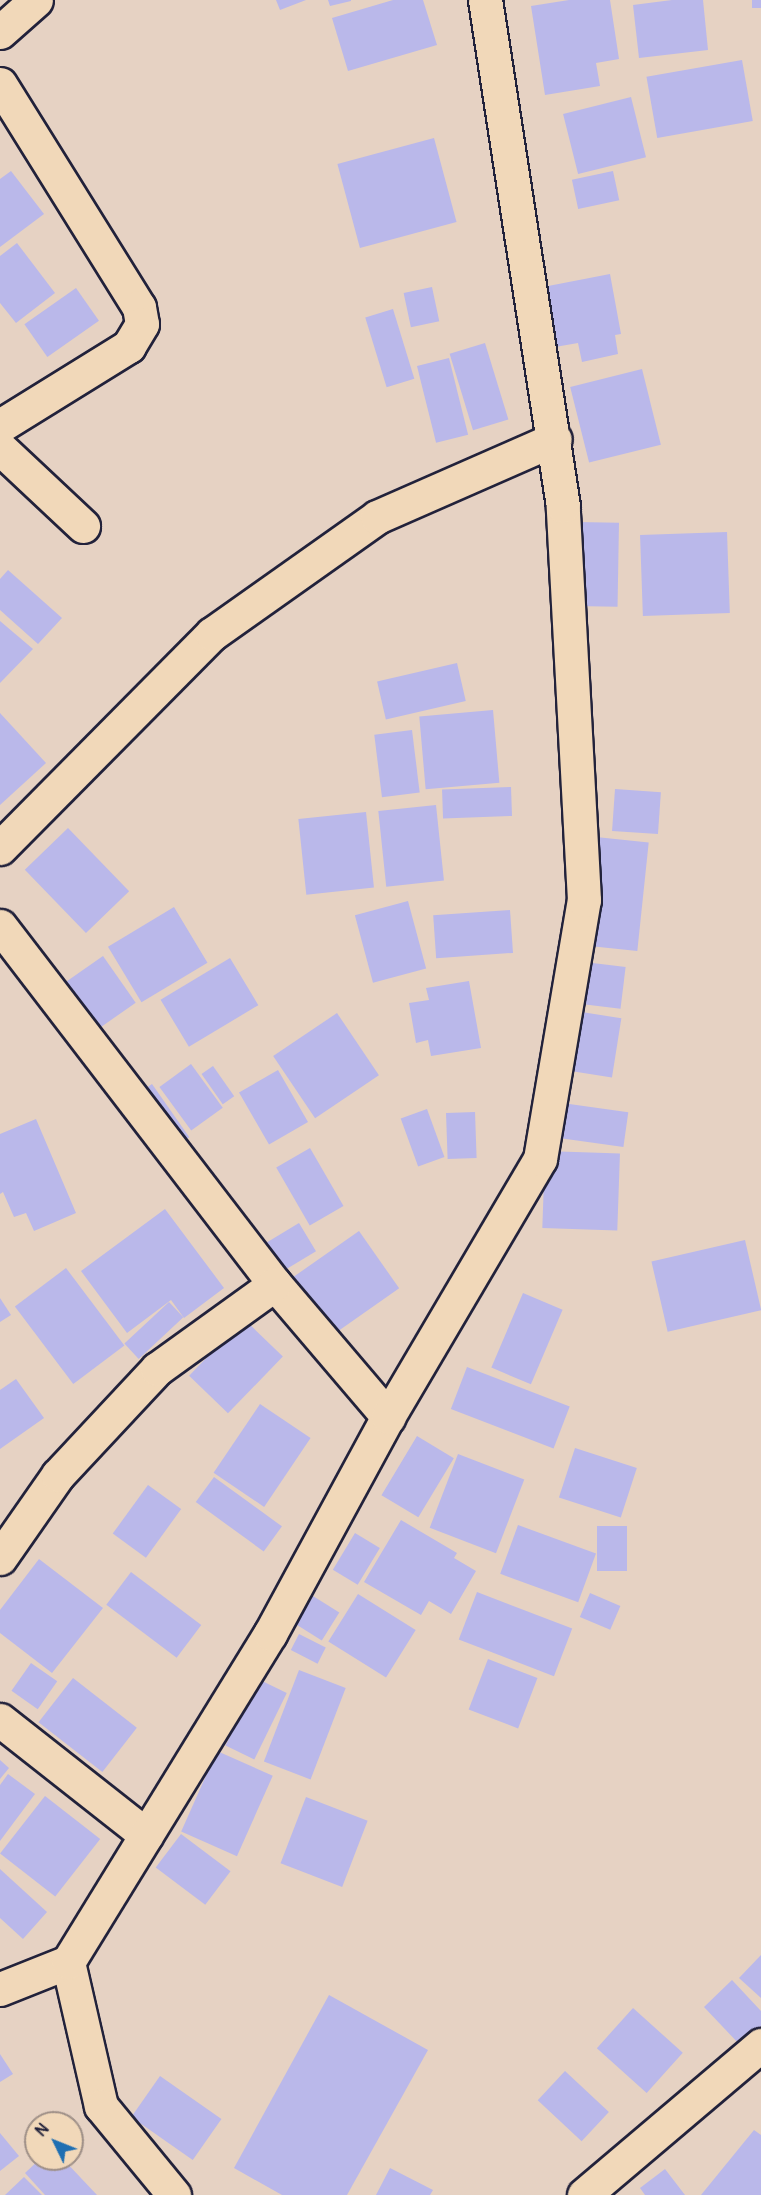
<!DOCTYPE html>
<html>
<head>
<meta charset="utf-8">
<style>
  body { margin:0 }
  #map { position:relative; width:761px; height:2195px; overflow:hidden; background:#e6d2c3; font-family:Pangolin,sans-serif }
  div>[style] { position:absolute }
  [style*='--x'] { left:calc(var(--x)*1px); top:calc(var(--y)*1px); width:calc(var(--w)*1px); rotate:calc(var(--a)*1deg) }
  .building>* { inset:0; background:#bab8ea; transform-origin:0 0 }
  .roads { filter:drop-shadow(2px 0 #22223b) drop-shadow(-2px 0 #22223b) drop-shadow(0 2px #22223b) drop-shadow(0 -2px #22223b) }
  .street>* { height:33px; margin:-16.5px; padding:0 16.5px; transform-origin:16.5px; border-radius:16.5px; background:#f1d8b9 }
  span { translate:-50% -50%; white-space:nowrap; text-align:center; line-height:1.15; -webkit-text-stroke:4.5px #f1d8b9; paint-order:stroke }
  .north { position:absolute; left:24px; top:2111px; width:60px; height:60px; box-sizing:border-box; background:#f1d8b9; border:2px solid #9e8f87; border-radius:50%; rotate:313deg; font-size:16px; font-weight:700; line-height:24px; text-align:center; color:#22223b }
  .north::after { content:''; display:block; margin:auto; width:21px; height:27px; background:#1f6fb2; clip-path:polygon(50% 0,100% 100%,50% 72%,0 100%) }
</style>
</head>
<body>
<div id="map">
  <div class="building">
    <div style="clip-path:polygon(276px 0,306px 0,280px 10px)"></div>
    <div style="clip-path:polygon(328px 0,351px 0,351px 1px,330px 6px)"></div>
    <div style="clip-path:polygon(393px 0,423px 0,437px 45px,348px 71px,332px 18px)"></div>
    <div style="clip-path:polygon(569px 0,610px 0,619px 59px,596px 63px,600px 86px,545px 95px,531px 6px)"></div>
    <div style="clip-path:polygon(672px 0,703px 0,708px 50px,639px 58px,633px 5px)"></div>
    <div style="left:752px;top:0;width:9px;height:8px"></div>
    <div style="left:742px;top:60px;width:62px;height:97px;rotate:80deg"></div>
    <div style="left:631px;top:97px;width:62px;height:70px;rotate:76deg"></div>
    <div style="left:434px;top:138px;width:87px;height:100px;rotate:75deg"></div>
    <div style="clip-path:polygon(11px 171px,44px 214px,0 247px,0 179px)"></div>
    <div style="left:613px;top:171px;width:30px;height:42px;rotate:78deg"></div>
    <div style="clip-path:polygon(17px 243px,55px 293px,16px 323px,0 303px,0 256px)"></div>
    <div style="clip-path:polygon(610px 274px,621px 334px,615px 335px,618px 354px,582px 362px,578px 343px,555px 347px,543px 287px)"></div>
    <div style="left:432px;top:287px;width:35px;height:29px;rotate:78deg"></div>
    <div style="left:76px;top:288px;width:40px;height:63px;rotate:55deg"></div>
    <div style="left:393px;top:309px;width:73px;height:29px;rotate:73deg"></div>
    <div style="left:485px;top:343px;width:80px;height:37px;rotate:73deg"></div>
    <div style="left:449px;top:358px;width:79px;height:33px;rotate:76deg"></div>
    <div style="left:642px;top:369px;width:78px;height:74px;rotate:76deg"></div>
    <div style="left:576px;top:522px;width:43px;height:84px;rotate:1deg"></div>
    <div style="left:727px;top:532px;width:81px;height:87px;rotate:88deg"></div>
    <div style="clip-path:polygon(8px 570px,62px 618px,38px 644px,0 610px,0 579px)"></div>
    <div style="clip-path:polygon(0 621px,33px 649px,0 683px)"></div>
    <div style="left:457px;top:663px;width:39px;height:82px;rotate:77deg"></div>
    <div style="left:493px;top:710px;width:73px;height:74px;rotate:85deg"></div>
    <div style="clip-path:polygon(0 713px,46px 763px,0 805px)"></div>
    <div style="left:412px;top:730px;width:63px;height:38px;rotate:83deg"></div>
    <div style="left:511px;top:787px;width:29px;height:69px;rotate:88deg"></div>
    <div style="left:615px;top:789px;width:46px;height:42px;rotate:4deg"></div>
    <div style="left:436px;top:805px;width:76px;height:58px;rotate:84deg"></div>
    <div style="left:366px;top:812px;width:76px;height:68px;rotate:84deg"></div>
    <div style="left:68px;top:828px;width:88px;height:60px;rotate:46deg"></div>
    <div style="left:596px;top:837px;width:53px;height:109px;rotate:6deg"></div>
    <div style="left:408px;top:901px;width:70px;height:55px;rotate:75deg"></div>
    <div style="left:174px;top:907px;width:65px;height:77px;rotate:59deg"></div>
    <div style="left:510px;top:910px;width:43px;height:77px;rotate:86deg"></div>
    <div style="left:103px;top:956px;width:57px;height:45px;rotate:55deg"></div>
    <div style="left:230px;top:958px;width:55px;height:81px;rotate:59deg"></div>
    <div style="left:576px;top:961px;width:50px;height:42px;rotate:7deg"></div>
    <div style="clip-path:polygon(469px 981px,481px 1048px,431px 1056px,428px 1040px,416px 1043px,409px 1003px,429px 1000px,426px 988px)"></div>
    <div style="left:569px;top:1010px;width:53px;height:60px;rotate:9deg"></div>
    <div style="left:337px;top:1013px;width:75px;height:77px;rotate:56deg"></div>
    <div style="left:191px;top:1064px;width:54px;height:39px;rotate:54deg"></div>
    <div style="left:213px;top:1066px;width:37px;height:14px;rotate:55deg"></div>
    <div style="left:278px;top:1070px;width:60px;height:45px;rotate:60deg"></div>
    <div style="left:152px;top:1084px;width:65px;height:21px;rotate:55deg"></div>
    <div style="left:555px;top:1102px;width:74px;height:35px;rotate:8deg"></div>
    <div style="left:427px;top:1109px;width:51px;height:28px;rotate:70deg"></div>
    <div style="left:475px;top:1112px;width:46px;height:29px;rotate:88deg"></div>
    <div style="clip-path:polygon(36px 1119px,76px 1213px,34px 1231px,26px 1213px,14px 1217px,3px 1192px,0 1194px,0 1134px)"></div>
    <div style="left:310px;top:1148px;width:67px;height:39px;rotate:60deg"></div>
    <div style="left:545px;top:1151px;width:75px;height:77px;rotate:2deg"></div>
    <div style="clip-path:polygon(165px 1209px,224px 1288px,184px 1318px,171px 1300px,127px 1333px,81px 1271px)"></div>
    <div style="left:299px;top:1223px;width:33px;height:44px;rotate:59deg"></div>
    <div style="left:359px;top:1231px;width:70px;height:90px;rotate:55deg"></div>
    <div style="left:745px;top:1240px;width:72px;height:96px;rotate:77deg"></div>
    <div style="left:66px;top:1268px;width:97px;height:64px;rotate:53deg"></div>
    <div style="left:523px;top:1293px;width:43px;height:81px;rotate:23deg"></div>
    <div style="clip-path:polygon(0 1298px,11px 1315px,0 1322px)"></div>
    <div style="left:169px;top:1302px;width:21px;height:61px;rotate:47deg"></div>
    <div style="left:244px;top:1319px;width:54px;height:79px;rotate:44deg"></div>
    <div style="left:467px;top:1367px;width:110px;height:45px;rotate:21deg"></div>
    <div style="clip-path:polygon(16px 1379px,44px 1418px,0 1449px,0 1390px)"></div>
    <div style="left:260px;top:1404px;width:61px;height:83px;rotate:34deg"></div>
    <div style="left:417px;top:1436px;width:43px;height:69px;rotate:31deg"></div>
    <div style="left:575px;top:1448px;width:65px;height:52px;rotate:18deg"></div>
    <div style="left:458px;top:1454px;width:71px;height:79px;rotate:21deg"></div>
    <div style="left:214px;top:1477px;width:84px;height:31px;rotate:36deg"></div>
    <div style="left:148px;top:1485px;width:41px;height:60px;rotate:36deg"></div>
    <div style="clip-path:polygon(401px 1520px,457px 1553px,454px 1558px,476px 1571px,451px 1614px,429px 1601px,421px 1615px,364px 1582px)"></div>
    <div style="left:518px;top:1525px;width:83px;height:52px;rotate:20deg"></div>
    <div style="left:597px;top:1526px;width:30px;height:45px"></div>
    <div style="left:355px;top:1533px;width:29px;height:43px;rotate:31deg"></div>
    <div style="clip-path:polygon(39px 1559px,103px 1608px,52px 1673px,0 1633px,0 1610px)"></div>
    <div style="left:131px;top:1572px;width:88px;height:41px;rotate:37deg"></div>
    <div style="left:477px;top:1592px;width:102px;height:51px;rotate:21deg"></div>
    <div style="left:590px;top:1593px;width:33px;height:26px;rotate:23deg"></div>
    <div style="left:358px;top:1594px;width:68px;height:56px;rotate:32deg"></div>
    <div style="left:313px;top:1596px;width:31px;height:33px;rotate:32deg"></div>
    <div style="left:299px;top:1634px;width:30px;height:18px;rotate:27deg"></div>
    <div style="left:488px;top:1659px;width:53px;height:54px;rotate:21deg"></div>
    <div style="left:31px;top:1663px;width:32px;height:34px;rotate:35deg"></div>
    <div style="left:299px;top:1670px;width:50px;height:98px;rotate:21deg"></div>
    <div style="left:73px;top:1678px;width:81px;height:56px;rotate:38deg"></div>
    <div style="left:258px;top:1679px;width:32px;height:74px;rotate:26deg"></div>
    <div style="left:217px;top:1751px;width:61px;height:88px;rotate:24deg"></div>
    <div style="clip-path:polygon(0 1760px,9px 1768px,0 1779px)"></div>
    <div style="clip-path:polygon(8px 1774px,35px 1794px,0 1841px,0 1785px)"></div>
    <div style="left:45px;top:1796px;width:70px;height:73px;rotate:38deg"></div>
    <div style="left:306px;top:1797px;width:66px;height:71px;rotate:21deg"></div>
    <div style="left:181px;top:1834px;width:62px;height:42px;rotate:37deg"></div>
    <div style="clip-path:polygon(0 1869px,47px 1912px,23px 1939px,0 1918px)"></div>
    <div style="clip-path:polygon(761px 1955px,761px 1998px,739px 1978px)"></div>
    <div style="clip-path:polygon(732px 1980px,761px 2011px,761px 2026px,740px 2045px,704px 2007px)"></div>
    <div style="clip-path:polygon(329px 1995px,428px 2050px,347px 2195px,282px 2195px,234px 2168px)"></div>
    <div style="left:633px;top:2008px;width:67px;height:54px;rotate:42deg"></div>
    <div style="clip-path:polygon(0 2054px,13px 2074px,0 2082px)"></div>
    <div style="left:565px;top:2071px;width:60px;height:40px;rotate:43deg"></div>
    <div style="left:160px;top:2076px;width:75px;height:50px;rotate:35deg"></div>
    <div style="clip-path:polygon(754px 2130px,761px 2135px,761px 2195px,701px 2195px)"></div>
    <div style="clip-path:polygon(0 2133px,19px 2156px,0 2171px)"></div>
    <div style="clip-path:polygon(40px 2159px,63px 2159px,97px 2195px,45px 2195px,25px 2173px)"></div>
    <div style="clip-path:polygon(390px 2168px,433px 2190px,430px 2195px,376px 2195px)"></div>
    <div style="clip-path:polygon(665px 2169px,685px 2195px,645px 2195px,640px 2188px)"></div>
    <div style="clip-path:polygon(24px 2177px,42px 2195px,5px 2195px)"></div>
  </div>
  <div class="roads">
    <div class="street">
      <div style="--x:0;--y:32;--w:48;--a:-41.6"></div>
      <div style="--x:0;--y:84;--w:263;--a:58.1"></div>
      <div style="--x:139;--y:307;--w:17;--a:80"></div>
      <div style="--x:142;--y:324;--w:26;--a:121"></div>
      <div style="--x:129;--y:346;--w:152;--a:148.2"></div>
      <div style="--x:0;--y:448;--w:114;--a:43.2"></div>
      <div style="--x:0;--y:848;--w:301;--a:-45.3"></div>
      <div style="--x:212;--y:634;--w:202;--a:-35.3"></div>
      <div style="--x:377;--y:517;--w:194;--a:-23.7"></div>
      <div style="--x:0;--y:926;--w:451;--a:52.5"></div>
      <div style="--x:275;--y:1284;--w:175;--a:49.6"></div>
      <div style="--x:0;--y:1558;--w:101;--a:-55.1"></div>
      <div style="--x:58;--y:1475;--w:145;--a:-47"></div>
      <div style="--x:157;--y:1369;--w:145;--a:-35.8"></div>
      <div style="--x:0;--y:1720;--w:186;--a:38.2"></div>
      <div style="--x:68;--y:1962;--w:148;--a:77.1"></div>
      <div style="--x:101;--y:2106;--w:115;--a:50.6"></div>
      <div style="--x:0;--y:1989;--w:73;--a:-21.7"></div>
      <div style="--x:68;--y:1962;--w:385;--a:-58.4"></div>
      <div style="--x:270;--y:1634;--w:247;--a:-61.5"></div>
      <div style="--x:388;--y:1417;--w:299;--a:-59.5"></div>
      <div style="--x:540;--y:1159;--w:263;--a:-80.4"></div>
      <div style="--x:584;--y:900;--w:395;--a:-93.1"></div>
      <div style="--x:563;--y:506;--w:512;--a:-98.76"></div>
      <div style="--x:584;--y:2195;--w:232;--a:-40.3"></div>
    </div>
  </div>
  <div class="north">N</div>
</div>
</body>
</html>
